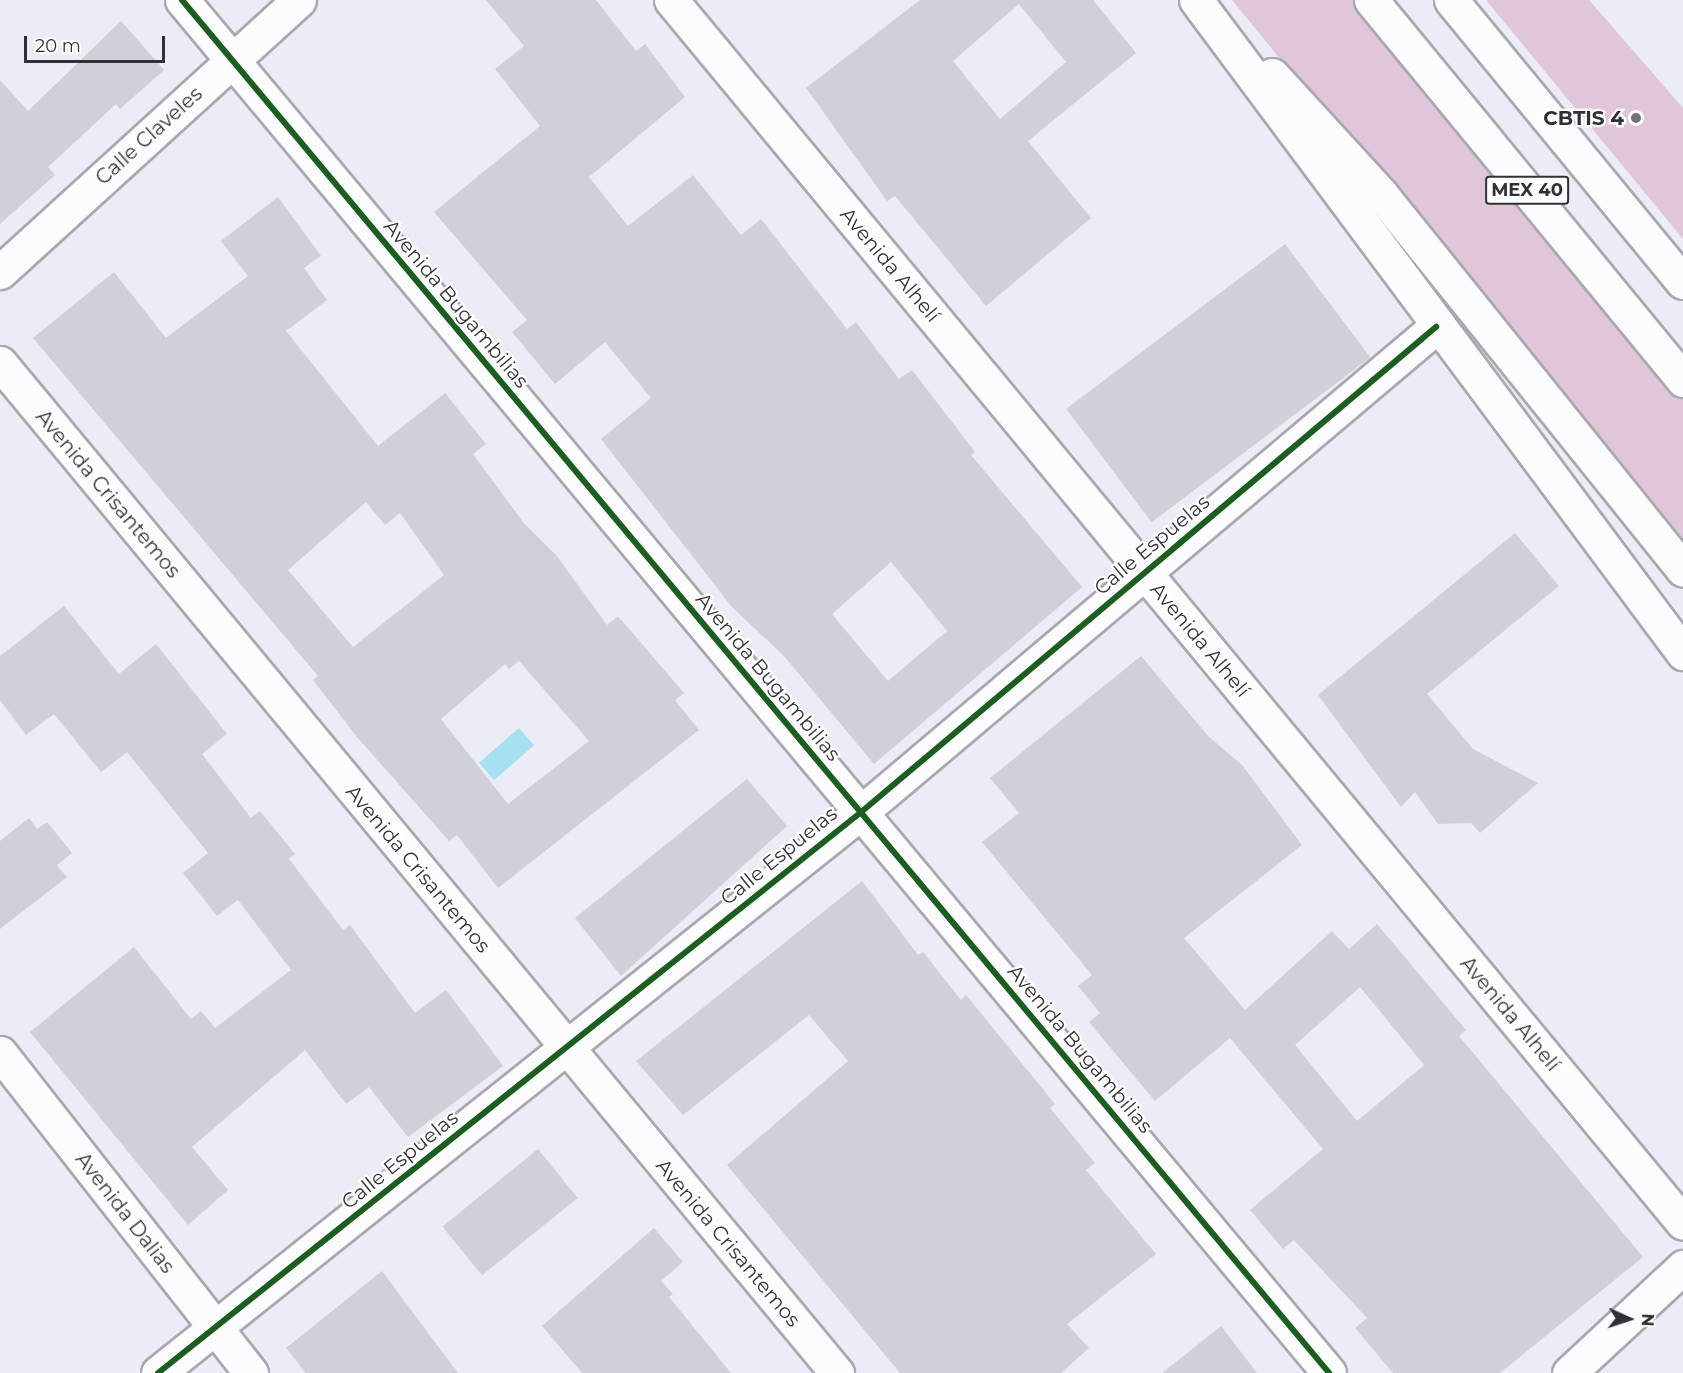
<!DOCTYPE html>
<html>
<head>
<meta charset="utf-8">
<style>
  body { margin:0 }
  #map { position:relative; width:1683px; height:1373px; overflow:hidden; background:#ebecf6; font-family:Montserrat,sans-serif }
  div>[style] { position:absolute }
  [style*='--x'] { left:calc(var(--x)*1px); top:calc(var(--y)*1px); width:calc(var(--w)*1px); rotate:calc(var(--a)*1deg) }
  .green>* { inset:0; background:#e1c5d9 }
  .water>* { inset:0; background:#a6e0f1; transform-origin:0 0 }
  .building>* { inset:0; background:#ced1d8; transform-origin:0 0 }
  .roads { filter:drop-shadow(2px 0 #a8a9b0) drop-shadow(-2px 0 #a8a9b0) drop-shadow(0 2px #a8a9b0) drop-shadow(0 -2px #a8a9b0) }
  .street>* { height:33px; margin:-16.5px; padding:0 16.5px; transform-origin:16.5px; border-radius:16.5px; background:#fcfcfe }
  .primary>* { height:33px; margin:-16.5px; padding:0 16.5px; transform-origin:16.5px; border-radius:16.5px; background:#fcfcfe }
  .cycleway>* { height:6px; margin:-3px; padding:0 3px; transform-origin:3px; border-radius:3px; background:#1b5e20 }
  .dots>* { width:16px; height:16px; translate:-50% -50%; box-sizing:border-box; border:3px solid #fff; border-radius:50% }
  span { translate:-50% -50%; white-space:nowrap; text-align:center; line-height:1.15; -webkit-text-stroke:4.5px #fff; paint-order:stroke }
  .shield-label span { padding:2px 4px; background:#fff; border:2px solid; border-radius:4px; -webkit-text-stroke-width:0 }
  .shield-label { font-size:18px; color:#303138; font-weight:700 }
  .poi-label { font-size:20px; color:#303138; font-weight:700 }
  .right { translate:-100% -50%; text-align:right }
  .street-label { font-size:20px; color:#303138 }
  .north { position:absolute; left:1599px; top:1289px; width:60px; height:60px; -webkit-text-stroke:4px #fff; paint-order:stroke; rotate:93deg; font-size:16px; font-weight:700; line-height:24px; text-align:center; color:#303138 }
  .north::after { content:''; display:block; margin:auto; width:21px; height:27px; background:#303138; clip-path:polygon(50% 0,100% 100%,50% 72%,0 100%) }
  .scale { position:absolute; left:24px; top:36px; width:141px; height:27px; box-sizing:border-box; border:3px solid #303138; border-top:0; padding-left:8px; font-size:18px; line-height:21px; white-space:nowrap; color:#303138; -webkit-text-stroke:4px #fff; paint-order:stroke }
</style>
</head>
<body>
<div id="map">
  <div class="green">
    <div style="clip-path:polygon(1232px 0,1355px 0,1640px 347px,1683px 399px,1683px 551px)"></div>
    <div style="clip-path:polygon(1486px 0,1589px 0,1683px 108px,1683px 239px)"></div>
  </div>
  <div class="water">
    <div style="left:519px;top:728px;width:23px;height:53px;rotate:49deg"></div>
  </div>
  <div class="building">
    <div style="clip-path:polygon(evenodd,486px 0,596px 0,636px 51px,645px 44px,685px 97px,589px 177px,628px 226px,693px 175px,741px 235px,761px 219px,847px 329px,856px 322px,899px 379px,912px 370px,975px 452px,971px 455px,1082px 587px,874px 764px,784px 656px,732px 607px,601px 439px,651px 398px,605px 342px,555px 384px,512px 332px,527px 320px,434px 212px,540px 126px,495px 69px,524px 46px,486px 0,891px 562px,947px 631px,888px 681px,832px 614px,891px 562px)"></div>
    <div style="clip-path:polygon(evenodd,920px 0,1093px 0,1136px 53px,1028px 141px,1091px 218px,986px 306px,895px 196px,887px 201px,806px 88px,920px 0,1019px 4px,1066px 62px,1000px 119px,953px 61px,1019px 4px)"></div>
    <div style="clip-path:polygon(121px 21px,164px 70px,120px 109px,116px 104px,48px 167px,55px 175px,0 224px,0 80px,28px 111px)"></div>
    <div style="clip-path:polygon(evenodd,278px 197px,321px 256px,304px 268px,327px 300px,286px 331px,378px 446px,445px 393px,486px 444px,473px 454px,523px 522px,556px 555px,607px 625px,618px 616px,684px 693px,675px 700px,699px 730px,498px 888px,457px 835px,449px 841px,357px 737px,313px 680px,318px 676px,33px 338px,114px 272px,166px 338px,248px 276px,221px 241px,278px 197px,366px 502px,385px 525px,400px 513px,444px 575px,353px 647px,288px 570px,366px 502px,278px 197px,519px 661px,589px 741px,508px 804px,441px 719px,505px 664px,509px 669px,519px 661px)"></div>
    <div style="left:1285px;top:244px;width:142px;height:274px;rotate:53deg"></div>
    <div style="clip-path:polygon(1515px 533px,1559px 586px,1427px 694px,1473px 749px,1538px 783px,1480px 833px,1471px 823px,1438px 824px,1415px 792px,1401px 807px,1318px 695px)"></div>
    <div style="clip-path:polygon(64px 606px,119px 674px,156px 644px,227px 734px,202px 754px,251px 818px,260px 811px,295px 854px,289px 859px,343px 930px,350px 925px,415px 1013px,446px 990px,503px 1066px,408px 1137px,369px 1087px,346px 1104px,305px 1050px,192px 1147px,228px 1190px,188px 1225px,30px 1032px,134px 947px,191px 1019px,201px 1011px,215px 1028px,291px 970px,238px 900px,217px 916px,183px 873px,208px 853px,127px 752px,101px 772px,54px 714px,26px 735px,0 700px,0 656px)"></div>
    <div style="clip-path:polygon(evenodd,1141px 656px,1208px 736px,1242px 765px,1302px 845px,1184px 938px,1245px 1010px,1332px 931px,1349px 949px,1377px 924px,1466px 1030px,1459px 1036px,1643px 1257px,1500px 1373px,1393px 1373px,1355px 1328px,1367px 1318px,1294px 1240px,1283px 1249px,1250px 1210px,1323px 1149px,1230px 1038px,1155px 1101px,1089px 1022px,1100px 1013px,1078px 986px,1092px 975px,982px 842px,1019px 813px,990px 778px,1141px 656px,1360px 987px,1424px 1065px,1357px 1121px,1295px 1045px,1360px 987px)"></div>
    <div style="clip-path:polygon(747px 779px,787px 826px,621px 976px,575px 918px)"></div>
    <div style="clip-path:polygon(29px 818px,37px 829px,47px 822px,72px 853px,57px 865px,67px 877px,0 929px,0 841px)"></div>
    <div style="clip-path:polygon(862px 881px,918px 955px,923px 952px,961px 1000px,966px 995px,1055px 1104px,1050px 1108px,1095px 1163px,1086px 1170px,1156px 1254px,1067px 1324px,1089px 1348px,1061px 1373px,900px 1373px,727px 1165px,848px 1061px,809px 1015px,683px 1115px,636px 1061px)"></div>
    <div style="left:538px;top:1149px;width:63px;height:123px;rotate:51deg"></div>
    <div style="clip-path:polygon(654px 1228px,683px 1262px,661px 1281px,673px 1294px,669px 1297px,731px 1373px,582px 1373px,542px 1326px)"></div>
    <div style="clip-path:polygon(382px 1271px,458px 1373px,306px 1373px,286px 1348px)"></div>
    <div style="clip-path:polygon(1221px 1326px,1257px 1373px,1162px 1373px)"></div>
  </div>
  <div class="roads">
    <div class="street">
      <div style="--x:182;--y:0;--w:1789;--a:50.12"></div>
      <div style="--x:671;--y:0;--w:1587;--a:50.39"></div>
      <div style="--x:1196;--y:0;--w:815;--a:53.28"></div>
      <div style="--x:1272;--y:75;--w:161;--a:47.5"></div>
      <div style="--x:1381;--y:194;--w:482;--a:51.2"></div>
      <div style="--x:0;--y:272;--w:404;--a:-42.3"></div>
      <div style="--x:0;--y:363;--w:1312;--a:50.35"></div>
      <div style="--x:0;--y:1053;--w:407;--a:51.9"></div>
      <div style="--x:158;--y:1373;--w:898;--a:-38.58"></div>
      <div style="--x:860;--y:813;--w:754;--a:-40.16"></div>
      <div style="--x:1569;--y:1373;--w:156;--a:-42.9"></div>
    </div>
    <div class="primary">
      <div style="--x:1371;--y:0;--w:492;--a:50.6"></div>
      <div style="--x:1451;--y:0;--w:365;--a:50.6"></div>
    </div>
  </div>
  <div class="cycleway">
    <div style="--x:182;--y:0;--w:1789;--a:50.12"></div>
    <div style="--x:158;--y:1373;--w:898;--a:-38.58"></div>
    <div style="--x:860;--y:813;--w:754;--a:-40.16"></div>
  </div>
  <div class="dots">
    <div style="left:1636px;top:118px;background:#71727a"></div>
  </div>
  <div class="shield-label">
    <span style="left:1527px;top:190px">MEX 40</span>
  </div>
  <div class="poi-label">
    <span class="right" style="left:1624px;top:118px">CBTIS 4</span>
  </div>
  <div class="street-label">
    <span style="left:149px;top:136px;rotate:-42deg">Calle Claveles</span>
    <span style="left:890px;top:265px;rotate:50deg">Avenida Alhelí</span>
    <span style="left:456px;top:304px;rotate:50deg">Avenida Bugambilias</span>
    <span style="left:108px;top:494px;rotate:50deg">Avenida Crisantemos</span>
    <span style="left:1152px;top:545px;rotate:-40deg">Calle Espuelas</span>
    <span style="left:1200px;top:640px;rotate:50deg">Avenida Alhelí</span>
    <span style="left:768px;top:677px;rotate:50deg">Avenida Bugambilias</span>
    <span style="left:779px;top:856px;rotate:-39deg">Calle Espuelas</span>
    <span style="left:418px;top:869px;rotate:50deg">Avenida Crisantemos</span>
    <span style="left:1510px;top:1014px;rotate:50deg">Avenida Alhelí</span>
    <span style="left:1080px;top:1049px;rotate:50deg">Avenida Bugambilias</span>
    <span style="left:400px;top:1160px;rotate:-39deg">Calle Espuelas</span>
    <span style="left:125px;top:1213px;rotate:52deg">Avenida Dalias</span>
    <span style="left:728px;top:1243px;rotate:50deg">Avenida Crisantemos</span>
  </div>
  <div class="north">N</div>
  <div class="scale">20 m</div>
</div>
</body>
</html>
